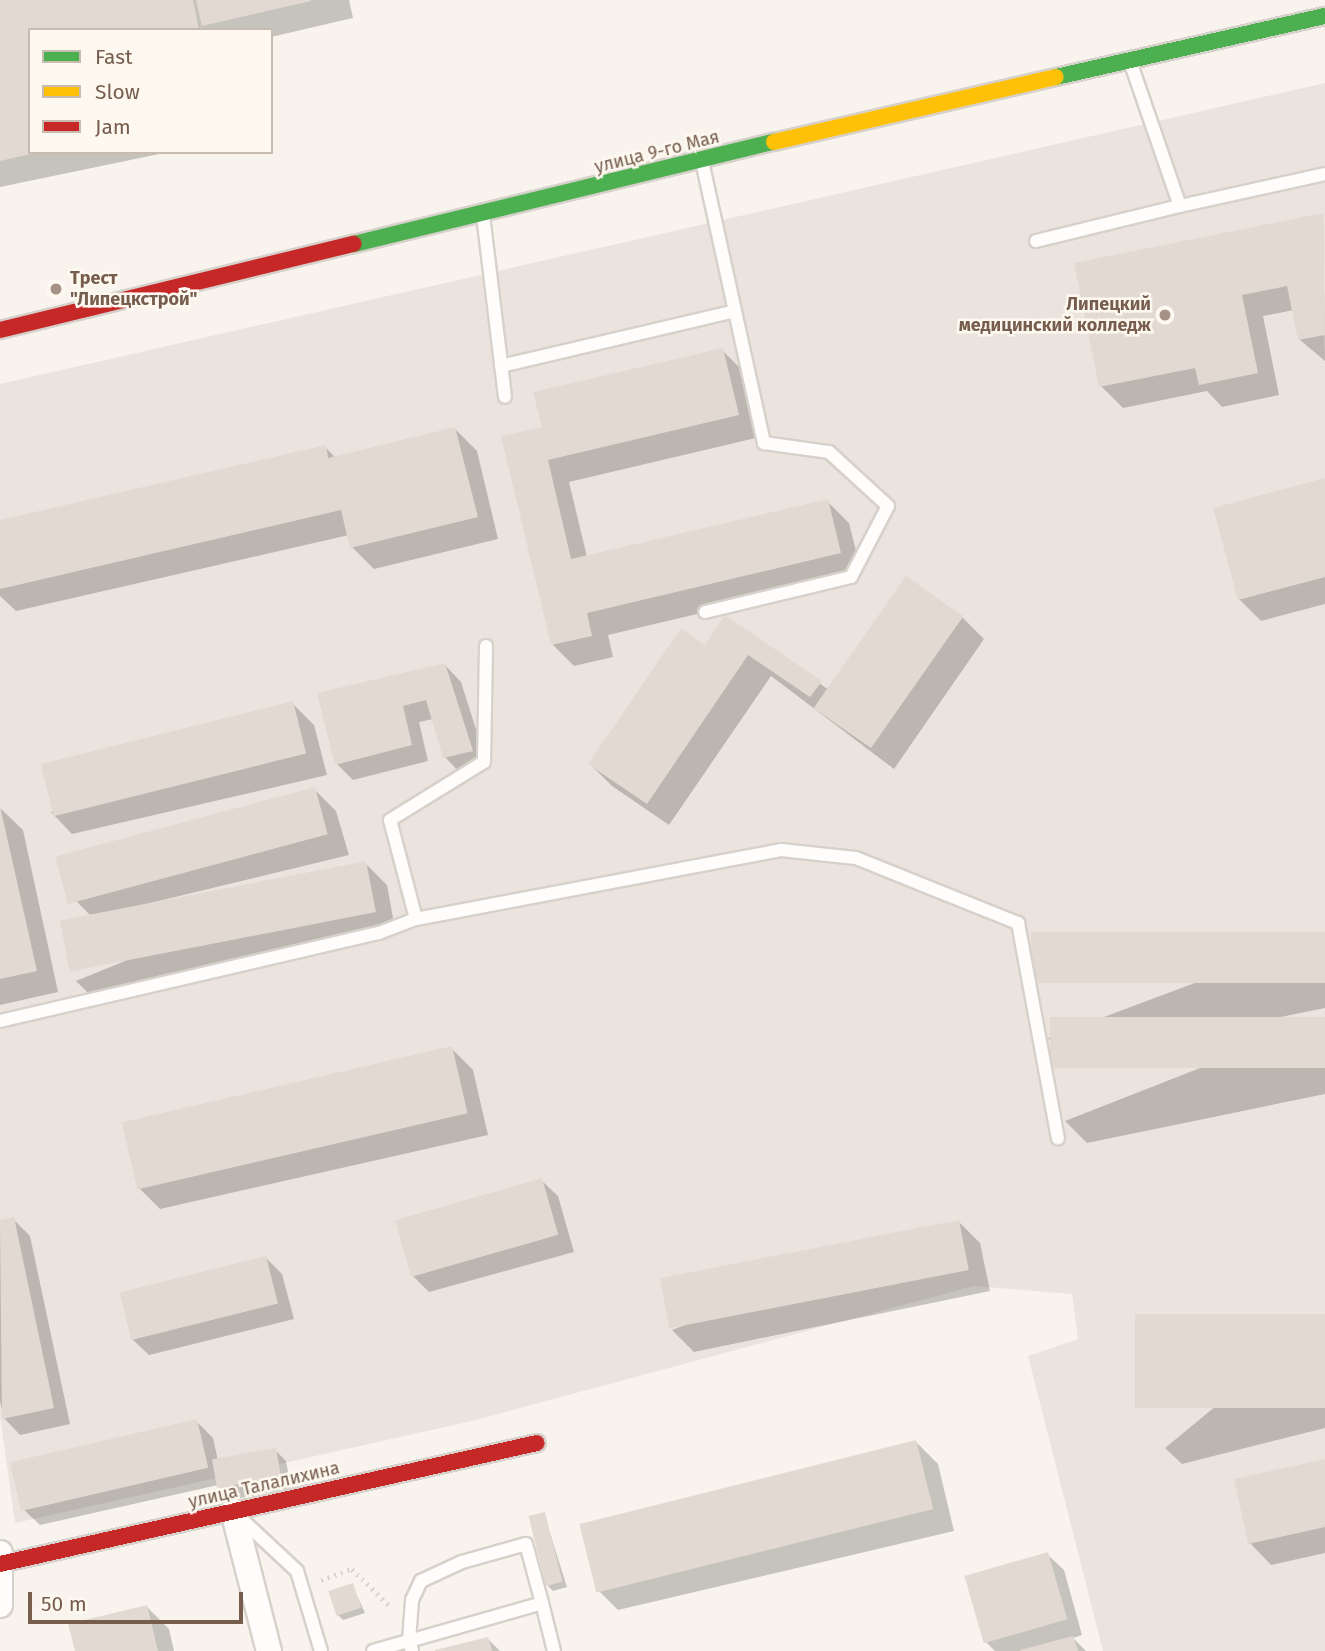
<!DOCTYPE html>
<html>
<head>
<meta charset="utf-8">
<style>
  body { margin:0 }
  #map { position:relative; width:1325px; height:1651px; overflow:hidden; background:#f8f4ed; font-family:"Fira Sans",sans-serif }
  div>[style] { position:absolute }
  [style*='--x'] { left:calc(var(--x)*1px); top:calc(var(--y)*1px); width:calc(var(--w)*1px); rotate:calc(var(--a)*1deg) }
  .industrial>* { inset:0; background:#ebe4de }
  .shadow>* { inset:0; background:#0003 }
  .building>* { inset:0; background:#e2dad2; transform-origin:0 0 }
  .path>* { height:4.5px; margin-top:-2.25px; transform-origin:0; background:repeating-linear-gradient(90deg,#dad4cf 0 2px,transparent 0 7px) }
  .roads { filter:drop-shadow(2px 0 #d7d1cb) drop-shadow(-2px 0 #d7d1cb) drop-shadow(0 2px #d7d1cb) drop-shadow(0 -2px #d7d1cb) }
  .lane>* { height:12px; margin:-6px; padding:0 6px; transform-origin:6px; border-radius:6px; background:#fefdfc }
  .street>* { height:24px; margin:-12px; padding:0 12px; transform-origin:12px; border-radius:12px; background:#fefdfc }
  .fast>* { height:16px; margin:-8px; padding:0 8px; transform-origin:8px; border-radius:8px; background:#4caf50 }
  .slow>* { height:16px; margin:-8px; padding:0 8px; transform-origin:8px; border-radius:8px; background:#ffc107 }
  .jam>* { height:16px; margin:-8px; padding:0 8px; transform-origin:8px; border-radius:8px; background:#c62828 }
  .dots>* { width:19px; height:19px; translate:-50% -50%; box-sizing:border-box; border:4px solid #fef9f0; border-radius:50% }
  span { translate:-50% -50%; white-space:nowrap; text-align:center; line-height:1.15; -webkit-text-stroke:5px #fef9f0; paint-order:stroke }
  .street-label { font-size:18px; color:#765d4e }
  .poi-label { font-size:18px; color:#765d4e; font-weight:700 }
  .left { translate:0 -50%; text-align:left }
  .right { translate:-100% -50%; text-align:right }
  .legend { position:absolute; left:28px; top:28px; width:245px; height:126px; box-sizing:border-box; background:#fef9f0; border:2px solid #c8bbaf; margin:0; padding:9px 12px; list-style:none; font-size:21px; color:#765d4e }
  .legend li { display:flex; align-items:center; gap:14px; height:35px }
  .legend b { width:35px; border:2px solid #c8bbaf }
  .scale { position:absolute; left:28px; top:1592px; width:215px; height:32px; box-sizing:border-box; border:4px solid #765d4e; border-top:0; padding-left:9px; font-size:21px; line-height:24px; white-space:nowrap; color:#765d4e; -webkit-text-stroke:5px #fef9f0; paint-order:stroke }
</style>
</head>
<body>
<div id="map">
  <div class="industrial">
    <div style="clip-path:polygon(1325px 83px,1325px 1651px,1103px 1651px,1028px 1356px,1078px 1339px,1072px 1294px,974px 1286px,472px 1421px,15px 1523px,0 1416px,0 384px)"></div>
  </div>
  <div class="shadow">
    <div style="clip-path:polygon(0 0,349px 0,353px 18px,271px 37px,271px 30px,30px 30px,30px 152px,169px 152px,0 187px)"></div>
    <div style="clip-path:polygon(1323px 215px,1325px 361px,1300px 340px,1294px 310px,1263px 316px,1279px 395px,1222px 407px,1207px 391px,1123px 408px,1101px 386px)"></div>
    <div style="clip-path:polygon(722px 350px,744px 372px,760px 437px,569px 482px,587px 557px,827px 501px,849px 523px,862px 575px,608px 635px,613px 657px,574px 666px,553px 645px,544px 428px)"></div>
    <div style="clip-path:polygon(455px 429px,477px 451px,498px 539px,374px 569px,352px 547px,349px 535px,16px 611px,0 596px,0 521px,325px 447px,336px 458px)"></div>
    <div style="clip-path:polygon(1325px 479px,1325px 604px,1261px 621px,1239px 599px)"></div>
    <div style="clip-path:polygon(906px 578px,962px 617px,984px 639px,894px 769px,771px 676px,669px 825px,612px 786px,590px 764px,705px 648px,726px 618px,829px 690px)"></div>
    <div style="clip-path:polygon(445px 665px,461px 682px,488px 767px,461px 774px,445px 757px,433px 719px,419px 722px,428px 761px,353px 780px,337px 764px)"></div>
    <div style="clip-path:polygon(292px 703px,314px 725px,327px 775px,72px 834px,51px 812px)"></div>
    <div style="clip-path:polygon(314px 789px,336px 811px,349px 855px,92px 917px,70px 895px)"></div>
    <div style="clip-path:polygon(0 808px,23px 830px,58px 992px,0 1005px)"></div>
    <div style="clip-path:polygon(365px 863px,387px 885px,396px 934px,98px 1003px,76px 981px)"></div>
    <div style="clip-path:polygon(1325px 934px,1325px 1008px,1070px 1060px,1048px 1038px)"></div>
    <div style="clip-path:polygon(1325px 1019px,1325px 1094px,1087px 1143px,1065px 1121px)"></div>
    <div style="clip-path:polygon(451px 1048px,473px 1070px,488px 1135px,160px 1209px,138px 1187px)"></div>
    <div style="clip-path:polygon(541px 1180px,558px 1196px,574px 1252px,429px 1292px,412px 1275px)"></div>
    <div style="clip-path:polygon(13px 1219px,30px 1236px,70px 1424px,20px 1435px,4px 1418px,0 1401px,0 1222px)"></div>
    <div style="clip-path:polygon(958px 1221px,980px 1243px,990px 1291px,694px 1352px,672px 1330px)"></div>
    <div style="clip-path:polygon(266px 1258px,282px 1274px,294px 1319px,149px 1355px,132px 1339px)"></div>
    <div style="clip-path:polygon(1325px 1316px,1325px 1428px,1182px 1464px,1165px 1448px)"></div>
    <div style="clip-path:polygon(196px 1421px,213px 1438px,218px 1461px,275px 1450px,286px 1461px,291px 1488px,230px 1500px,218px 1485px,40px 1525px,23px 1509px)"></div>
    <div style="clip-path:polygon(916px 1442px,938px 1464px,954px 1531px,618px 1610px,596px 1588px)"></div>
    <div style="clip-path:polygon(1325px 1461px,1325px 1553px,1271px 1565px,1250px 1543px)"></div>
    <div style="clip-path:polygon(544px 1514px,567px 1587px,553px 1591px,548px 1586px)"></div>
    <div style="clip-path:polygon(1047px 1554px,1064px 1570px,1082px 1635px,1073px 1638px,1086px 1651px,995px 1651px,985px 1641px)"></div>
    <div style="clip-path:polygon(352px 1585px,365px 1613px,343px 1620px,338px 1615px)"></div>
    <div style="clip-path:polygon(147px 1607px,169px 1629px,174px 1651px,77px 1651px)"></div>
    <div style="clip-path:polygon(488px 1639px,500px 1651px,438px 1651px)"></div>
  </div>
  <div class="building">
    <div style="clip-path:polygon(0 0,193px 0,199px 30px,30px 30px,30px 152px,35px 153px,0 161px)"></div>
    <div style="clip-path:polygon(196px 0,311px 0,311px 1px,202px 26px)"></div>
    <div style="clip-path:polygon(1323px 213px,1325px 335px,1298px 340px,1287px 286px,1242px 295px,1258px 373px,1199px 385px,1195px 368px,1099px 387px,1074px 263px)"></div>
    <div style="clip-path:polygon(723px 348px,739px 415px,548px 460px,571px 559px,828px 499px,841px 553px,587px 613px,592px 636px,551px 645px,501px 436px,542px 427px,533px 392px)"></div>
    <div style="clip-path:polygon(455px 427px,478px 517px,350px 548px,341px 510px,0 589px,0 520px,326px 445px,328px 458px)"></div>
    <div style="clip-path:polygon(1325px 478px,1325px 577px,1238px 600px,1213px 508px)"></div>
    <div style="left:906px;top:576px;width:70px;height:161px;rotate:35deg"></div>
    <div style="clip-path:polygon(725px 615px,822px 681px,810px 697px,748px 655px,647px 804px,588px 764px,681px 628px,705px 645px)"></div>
    <div style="clip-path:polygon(445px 663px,473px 751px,443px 758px,426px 700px,403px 706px,412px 745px,335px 765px,317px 693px)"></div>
    <div style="left:293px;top:701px;width:54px;height:260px;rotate:76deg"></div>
    <div style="left:315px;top:787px;width:49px;height:269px;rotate:75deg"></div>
    <div style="clip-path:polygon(0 806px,37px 971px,0 979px)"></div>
    <div style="left:366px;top:861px;width:52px;height:312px;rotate:79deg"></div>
    <div style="left:1325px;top:932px;width:51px;height:294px;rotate:90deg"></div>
    <div style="left:1325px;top:1017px;width:51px;height:275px;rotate:90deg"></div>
    <div style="left:452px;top:1046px;width:69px;height:339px;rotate:77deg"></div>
    <div style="left:542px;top:1178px;width:59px;height:153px;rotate:74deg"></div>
    <div style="clip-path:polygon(14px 1217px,54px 1408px,2px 1419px,0 1220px)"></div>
    <div style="left:959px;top:1220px;width:51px;height:305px;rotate:79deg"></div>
    <div style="left:266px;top:1256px;width:49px;height:151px;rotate:76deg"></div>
    <div style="left:1325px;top:1314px;width:94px;height:190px;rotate:90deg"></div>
    <div style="left:197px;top:1419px;width:50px;height:192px;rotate:77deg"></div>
    <div style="left:916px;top:1440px;width:71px;height:347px;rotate:76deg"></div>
    <div style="left:276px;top:1448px;width:29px;height:65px;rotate:80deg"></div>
    <div style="clip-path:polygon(1325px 1459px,1325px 1527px,1248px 1544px,1234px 1479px)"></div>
    <div style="left:545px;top:1512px;width:72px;height:17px;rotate:76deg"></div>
    <div style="left:1048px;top:1552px;width:70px;height:87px;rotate:74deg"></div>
    <div style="left:353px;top:1583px;width:26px;height:26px;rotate:72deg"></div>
    <div style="clip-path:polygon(147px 1605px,158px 1651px,75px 1651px,68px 1624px)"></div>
    <div style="clip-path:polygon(1073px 1636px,1078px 1651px,1021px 1651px,1020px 1650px)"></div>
    <div style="clip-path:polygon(488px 1637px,492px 1651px,435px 1651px,435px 1650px)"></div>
  </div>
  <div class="path">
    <div style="--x:321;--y:1580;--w:33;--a:-20"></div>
    <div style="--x:352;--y:1569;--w:53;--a:44.2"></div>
  </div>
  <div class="roads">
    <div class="lane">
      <div style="--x:1131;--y:64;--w:150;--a:71"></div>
      <div style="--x:1180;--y:206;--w:148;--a:-12.4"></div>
      <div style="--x:702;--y:161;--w:289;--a:77.6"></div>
      <div style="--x:764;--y:443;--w:66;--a:7.9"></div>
      <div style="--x:829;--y:452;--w:80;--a:42.5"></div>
      <div style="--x:888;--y:506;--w:80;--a:117.5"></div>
      <div style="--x:851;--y:577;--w:150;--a:166.5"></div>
      <div style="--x:483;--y:215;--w:183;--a:83.1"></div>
      <div style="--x:1036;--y:241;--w:148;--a:-13.7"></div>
      <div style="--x:501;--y:366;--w:237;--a:-13.2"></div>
      <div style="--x:416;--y:919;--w:102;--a:-104.7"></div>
      <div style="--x:390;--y:820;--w:110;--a:-31.7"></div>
      <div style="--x:484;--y:762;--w:116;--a:-89"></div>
      <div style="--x:0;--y:1021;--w:389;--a:-13.1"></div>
      <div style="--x:379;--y:933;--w:40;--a:-21"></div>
      <div style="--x:416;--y:919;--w:371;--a:-10.7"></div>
      <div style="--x:781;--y:850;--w:75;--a:6.1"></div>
      <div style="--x:856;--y:858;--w:175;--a:21.9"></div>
      <div style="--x:1018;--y:923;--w:219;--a:79.5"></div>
      <div style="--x:238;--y:1516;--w:81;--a:43"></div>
      <div style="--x:297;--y:1571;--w:84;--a:73.3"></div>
      <div style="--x:373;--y:1651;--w:37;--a:-16"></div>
      <div style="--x:409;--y:1641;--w:41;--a:-85.8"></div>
      <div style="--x:412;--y:1600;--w:21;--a:-65"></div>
      <div style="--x:421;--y:1581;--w:45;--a:-24.9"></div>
      <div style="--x:462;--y:1562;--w:66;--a:-15.7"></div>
      <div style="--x:526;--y:1544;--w:61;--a:74.8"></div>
      <div style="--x:412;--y:1651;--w:10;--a:-107"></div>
      <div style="--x:409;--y:1641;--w:138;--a:-15.9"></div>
      <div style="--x:542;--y:1603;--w:49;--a:76"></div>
    </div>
    <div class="street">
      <div style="--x:233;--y:1511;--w:145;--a:75.6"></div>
      <div style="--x:0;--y:1553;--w:52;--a:90"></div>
    </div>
    <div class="fast">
      <div style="--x:1056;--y:77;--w:276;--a:-12.8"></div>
      <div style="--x:354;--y:244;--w:432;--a:-13.7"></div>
    </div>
    <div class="slow">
      <div style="--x:774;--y:142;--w:289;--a:-13"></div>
    </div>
    <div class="jam">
      <div style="--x:0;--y:330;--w:364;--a:-13.7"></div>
      <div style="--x:0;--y:1564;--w:550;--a:-12.7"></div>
    </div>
  </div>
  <div class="dots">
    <div style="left:56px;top:289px;background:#a49286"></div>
    <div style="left:1165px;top:315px;background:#a49286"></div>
  </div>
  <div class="street-label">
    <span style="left:657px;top:152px;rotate:-14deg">улица 9-го Мая</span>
    <span style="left:264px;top:1485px;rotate:-13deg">улица Талалихина</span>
  </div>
  <div class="poi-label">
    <span class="left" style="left:70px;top:289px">Трест<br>"Липецкстрой"</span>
    <span class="right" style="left:1151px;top:315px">Липецкий<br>медицинский колледж</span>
  </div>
  <ul class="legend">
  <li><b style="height:9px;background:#4caf50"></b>Fast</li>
  <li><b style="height:9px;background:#ffc107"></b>Slow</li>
  <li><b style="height:9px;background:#c62828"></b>Jam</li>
  </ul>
  <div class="scale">50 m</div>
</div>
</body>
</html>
